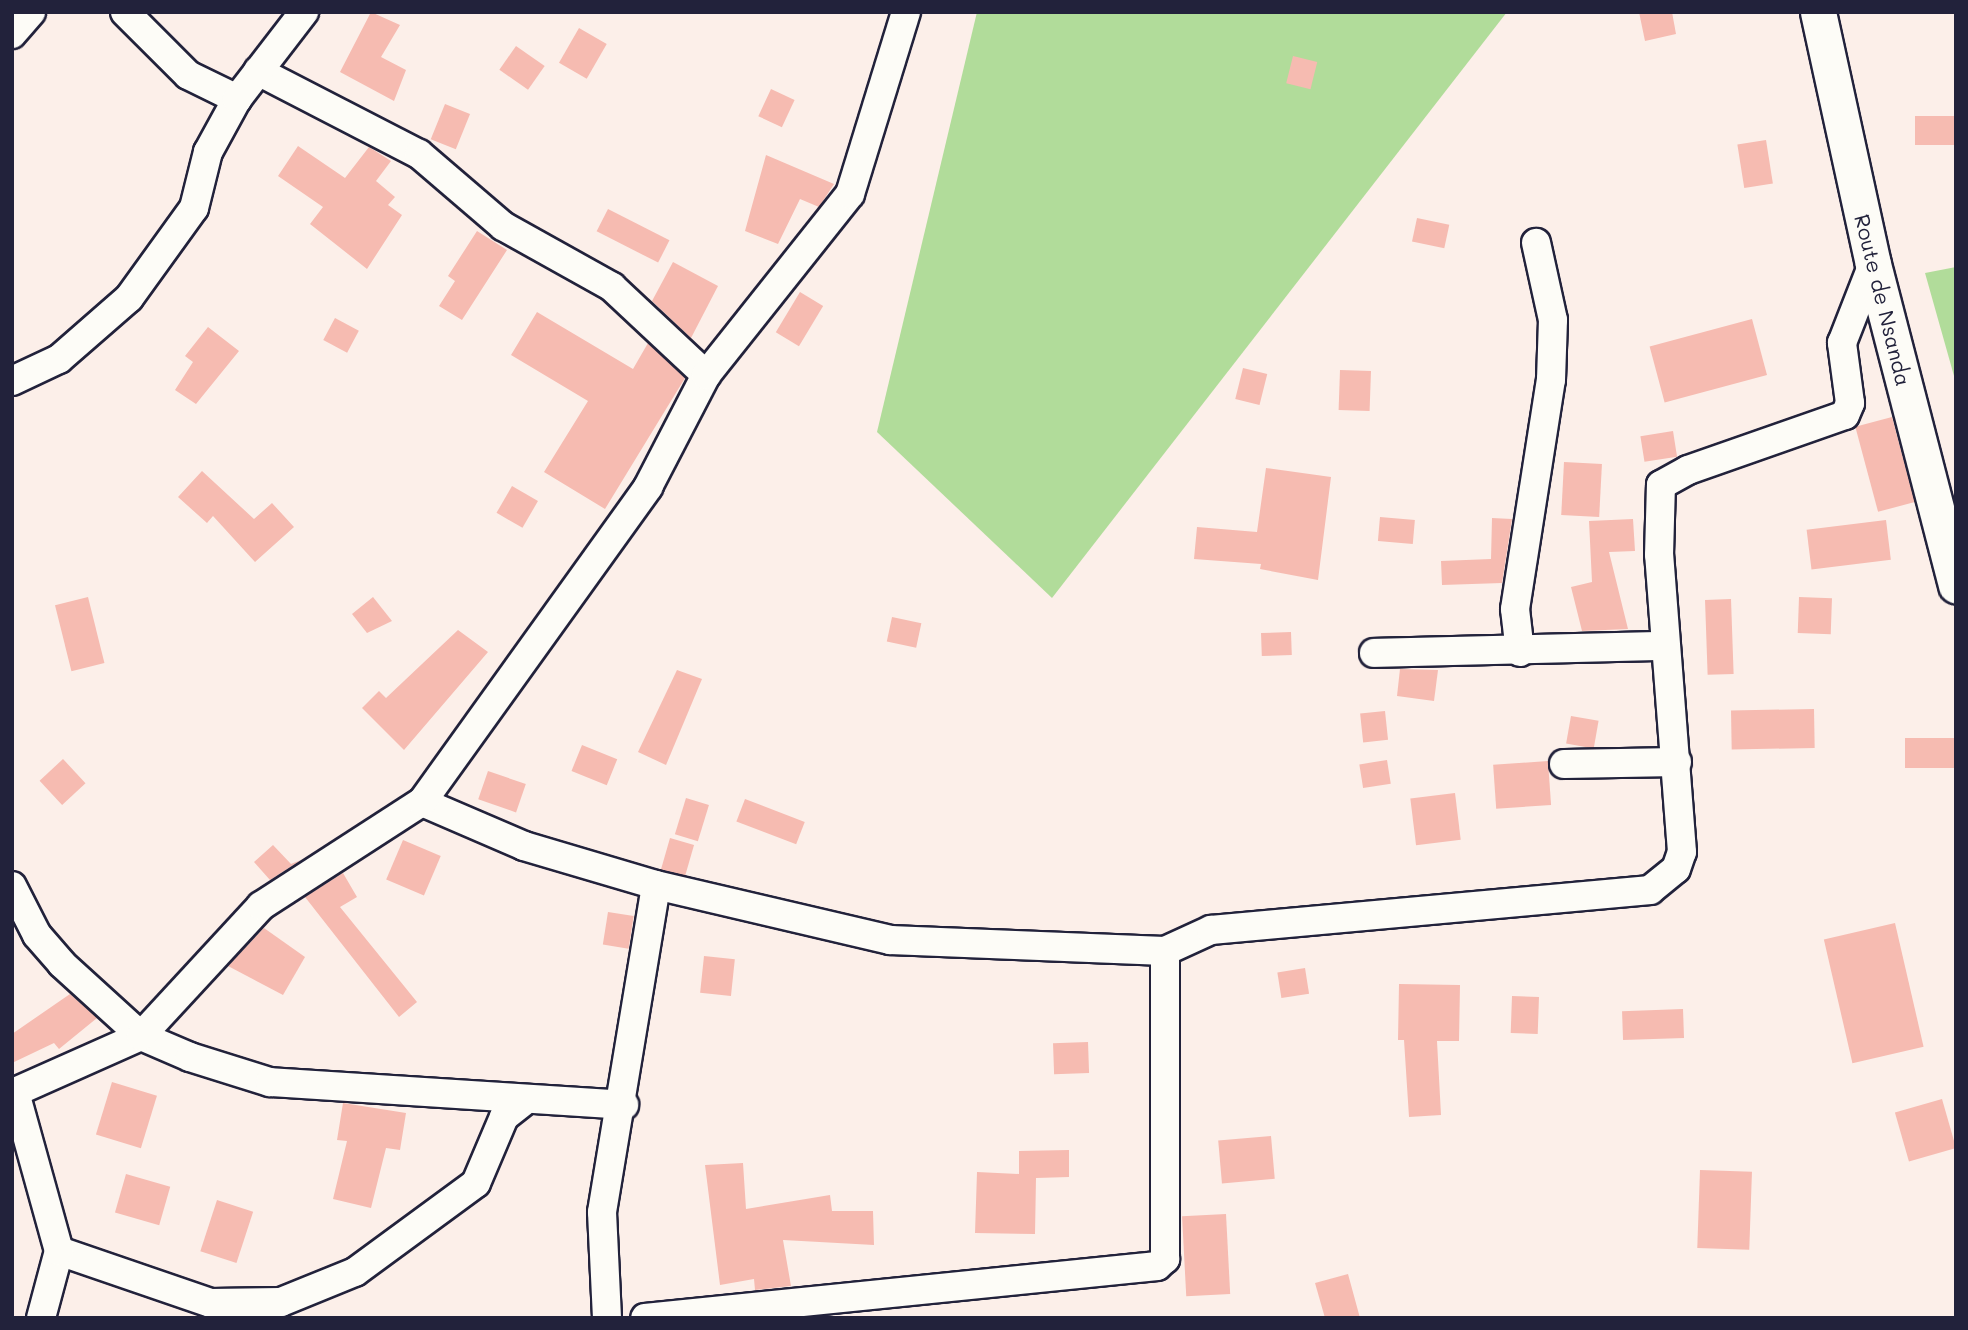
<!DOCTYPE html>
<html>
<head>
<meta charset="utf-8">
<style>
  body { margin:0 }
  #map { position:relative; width:1968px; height:1330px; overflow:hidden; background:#fcefe9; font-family:Mali,sans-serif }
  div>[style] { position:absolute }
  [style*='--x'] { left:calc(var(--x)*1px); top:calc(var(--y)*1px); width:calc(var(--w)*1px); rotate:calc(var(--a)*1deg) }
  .green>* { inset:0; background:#b1dc9a }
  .building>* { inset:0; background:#f6bbb1; transform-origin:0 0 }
  .roads { filter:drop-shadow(2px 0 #22223b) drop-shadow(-2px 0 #22223b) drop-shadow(0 2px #22223b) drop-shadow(0 -2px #22223b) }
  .minor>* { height:28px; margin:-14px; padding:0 14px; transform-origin:14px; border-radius:14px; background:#fdfcf7 }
  .tertiary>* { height:35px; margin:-17.5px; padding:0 17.5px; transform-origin:17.5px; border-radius:17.5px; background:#fdfcf7 }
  span { translate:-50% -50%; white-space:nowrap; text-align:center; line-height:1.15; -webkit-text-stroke:5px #fdfcf7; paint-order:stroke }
  .street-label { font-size:21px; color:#22223b }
  .frame { position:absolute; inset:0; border:14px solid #22223b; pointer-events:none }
</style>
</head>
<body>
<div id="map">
  <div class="green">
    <div style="clip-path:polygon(977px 12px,1507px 12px,1052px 598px,877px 432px)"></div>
    <div style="clip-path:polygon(1956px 267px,1956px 383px,1925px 273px)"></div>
  </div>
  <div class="building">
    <div style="clip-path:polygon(371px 12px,400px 25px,381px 57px,406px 70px,394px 101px,340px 72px)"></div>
    <div style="clip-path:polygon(1639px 12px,1672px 12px,1676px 34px,1645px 41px)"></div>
    <div style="left:579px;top:28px;width:32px;height:40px;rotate:30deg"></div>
    <div style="left:516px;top:46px;width:35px;height:29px;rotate:35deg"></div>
    <div style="left:1293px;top:56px;width:25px;height:28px;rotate:14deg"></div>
    <div style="left:771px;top:89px;width:26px;height:30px;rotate:25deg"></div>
    <div style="left:445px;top:104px;width:27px;height:38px;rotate:22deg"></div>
    <div style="left:1956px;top:116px;width:29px;height:41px;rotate:90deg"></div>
    <div style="left:1766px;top:140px;width:44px;height:29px;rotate:81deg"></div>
    <div style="clip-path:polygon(298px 146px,345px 178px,369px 147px,391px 161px,376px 181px,395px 197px,388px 205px,402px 215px,367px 269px,310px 224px,323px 207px,278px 176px)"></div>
    <div style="clip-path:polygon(766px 155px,834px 184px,819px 207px,800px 199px,778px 244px,745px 231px)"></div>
    <div style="left:608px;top:209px;width:69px;height:25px;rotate:27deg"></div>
    <div style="left:1417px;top:218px;width:33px;height:24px;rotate:12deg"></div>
    <div style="clip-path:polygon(477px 231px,507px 250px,462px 320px,439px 306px,455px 281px,448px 276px)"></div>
    <div style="clip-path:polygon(673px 262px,718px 286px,691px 338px,652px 301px)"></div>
    <div style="left:800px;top:292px;width:27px;height:47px;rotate:31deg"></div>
    <div style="clip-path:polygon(537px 312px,633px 369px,648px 343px,685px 378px,605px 509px,544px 472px,588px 401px,511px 355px)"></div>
    <div style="left:335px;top:318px;width:27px;height:25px;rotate:28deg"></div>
    <div style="left:1752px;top:319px;width:58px;height:106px;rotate:75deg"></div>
    <div style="clip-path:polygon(208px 327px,239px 351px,196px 404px,175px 390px,193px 362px,185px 356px)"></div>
    <div style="left:1243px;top:368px;width:25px;height:32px;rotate:14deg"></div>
    <div style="left:1340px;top:370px;width:31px;height:40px;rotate:2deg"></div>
    <div style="left:1892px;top:417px;width:88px;height:38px;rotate:75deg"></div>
    <div style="left:1673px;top:431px;width:26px;height:33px;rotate:81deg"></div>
    <div style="left:1564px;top:462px;width:38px;height:53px;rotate:3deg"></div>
    <div style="clip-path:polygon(1266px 468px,1331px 477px,1318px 580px,1260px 569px,1261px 564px,1194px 559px,1197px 527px,1257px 532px)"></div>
    <div style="clip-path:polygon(202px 471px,254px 519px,272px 503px,294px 527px,255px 562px,213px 516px,207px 523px,178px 497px)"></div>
    <div style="left:512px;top:486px;width:30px;height:31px;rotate:30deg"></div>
    <div style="left:1380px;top:517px;width:35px;height:24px;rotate:5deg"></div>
    <div style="clip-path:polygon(1492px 518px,1512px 519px,1502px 583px,1442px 585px,1441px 561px,1491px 559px)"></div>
    <div style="clip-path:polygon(1633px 519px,1635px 551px,1609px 552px,1628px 629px,1582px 631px,1571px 587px,1592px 582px,1589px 521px)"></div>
    <div style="left:1886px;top:520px;width:40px;height:80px;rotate:83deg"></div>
    <div style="left:88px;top:597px;width:68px;height:34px;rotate:76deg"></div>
    <div style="clip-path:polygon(373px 597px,392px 621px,367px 633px,352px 614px)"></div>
    <div style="left:1799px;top:597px;width:33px;height:36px;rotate:2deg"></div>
    <div style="left:1731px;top:599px;width:75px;height:26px;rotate:88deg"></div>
    <div style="left:892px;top:617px;width:30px;height:25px;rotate:12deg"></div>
    <div style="clip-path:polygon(458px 630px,488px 652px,404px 750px,362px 708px,379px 691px,386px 698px)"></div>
    <div style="left:1291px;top:632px;width:23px;height:30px;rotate:88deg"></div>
    <div style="clip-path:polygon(1400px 669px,1438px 670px,1434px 701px,1397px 696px)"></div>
    <div style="clip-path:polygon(677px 670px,702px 679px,666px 765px,638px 752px)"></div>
    <div style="left:1814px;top:709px;width:39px;height:83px;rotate:89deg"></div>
    <div style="left:1385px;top:711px;width:29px;height:25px;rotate:84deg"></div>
    <div style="left:1571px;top:716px;width:28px;height:28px;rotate:10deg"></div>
    <div style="left:1956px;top:738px;width:30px;height:51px;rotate:90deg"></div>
    <div style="left:582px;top:745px;width:38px;height:28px;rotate:22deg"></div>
    <div style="left:63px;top:759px;width:33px;height:32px;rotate:47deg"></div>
    <div style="left:1387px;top:760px;width:24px;height:28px;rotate:81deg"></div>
    <div style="left:1548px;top:761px;width:44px;height:55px;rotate:86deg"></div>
    <div style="left:488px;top:771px;width:40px;height:30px;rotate:19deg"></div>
    <div style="left:1455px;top:793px;width:47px;height:45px;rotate:83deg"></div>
    <div style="left:686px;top:798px;width:24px;height:38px;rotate:17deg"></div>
    <div style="left:745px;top:799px;width:64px;height:24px;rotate:21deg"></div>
    <div style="left:670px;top:838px;width:25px;height:33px;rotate:16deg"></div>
    <div style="left:403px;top:840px;width:41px;height:43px;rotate:23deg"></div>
    <div style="clip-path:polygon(273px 845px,291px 864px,301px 860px,270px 880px,254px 862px)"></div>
    <div style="clip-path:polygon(343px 873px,357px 897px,340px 907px,417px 1002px,399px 1017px,305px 897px)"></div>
    <div style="left:608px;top:912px;width:26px;height:33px;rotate:9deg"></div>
    <div style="left:1895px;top:923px;width:127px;height:73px;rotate:77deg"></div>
    <div style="clip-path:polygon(264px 928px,305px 957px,283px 995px,228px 966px)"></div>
    <div style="left:704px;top:956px;width:31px;height:37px;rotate:6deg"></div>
    <div style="left:1305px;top:968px;width:26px;height:28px;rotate:81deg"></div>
    <div style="clip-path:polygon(1399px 984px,1460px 985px,1459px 1041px,1437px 1041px,1441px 1115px,1409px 1117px,1404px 1040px,1398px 1040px)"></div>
    <div style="clip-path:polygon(70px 994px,97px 1018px,59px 1049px,54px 1043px,12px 1063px,12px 1034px)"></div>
    <div style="left:1512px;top:996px;width:27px;height:37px;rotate:2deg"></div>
    <div style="left:1683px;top:1009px;width:29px;height:61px;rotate:88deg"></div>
    <div style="left:1088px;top:1042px;width:31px;height:35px;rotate:88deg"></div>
    <div style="left:112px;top:1082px;width:47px;height:55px;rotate:17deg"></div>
    <div style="left:1942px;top:1099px;width:51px;height:49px;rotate:74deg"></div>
    <div style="clip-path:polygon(343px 1103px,406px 1113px,400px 1150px,386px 1148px,371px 1208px,333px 1199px,347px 1141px,337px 1140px)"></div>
    <div style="left:1271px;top:1136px;width:43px;height:53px;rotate:85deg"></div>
    <div style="clip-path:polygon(1069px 1150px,1069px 1177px,1036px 1178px,1035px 1234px,975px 1233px,977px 1172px,1019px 1174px,1019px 1151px)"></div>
    <div style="clip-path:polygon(743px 1163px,746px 1209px,830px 1195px,832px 1211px,873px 1211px,874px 1245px,783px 1240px,791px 1286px,755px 1290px,754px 1279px,720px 1285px,705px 1165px)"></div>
    <div style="left:1700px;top:1170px;width:52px;height:78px;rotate:2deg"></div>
    <div style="left:126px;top:1174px;width:46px;height:40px;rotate:16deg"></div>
    <div style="left:217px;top:1200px;width:38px;height:54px;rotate:18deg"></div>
    <div style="left:1226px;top:1214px;width:80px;height:44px;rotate:87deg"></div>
    <div style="clip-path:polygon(1348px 1274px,1360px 1318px,1325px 1318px,1315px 1283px)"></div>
  </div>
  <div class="roads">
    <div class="minor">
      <div style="--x:125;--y:12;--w:89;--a:45"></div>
      <div style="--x:188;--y:75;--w:55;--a:26.1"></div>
      <div style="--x:12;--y:34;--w:29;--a:-49"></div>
      <div style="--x:258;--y:71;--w:181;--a:27.3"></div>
      <div style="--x:419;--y:154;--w:111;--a:40.6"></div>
      <div style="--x:503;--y:226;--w:125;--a:29.2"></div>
      <div style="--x:612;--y:287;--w:129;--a:43.1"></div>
      <div style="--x:12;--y:381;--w:52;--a:-25.1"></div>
      <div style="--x:59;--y:359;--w:93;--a:-41.1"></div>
      <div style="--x:129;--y:298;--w:111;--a:-54.2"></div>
      <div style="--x:194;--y:208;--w:58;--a:-76"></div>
      <div style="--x:208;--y:152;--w:60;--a:-61.3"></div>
      <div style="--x:237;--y:99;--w:110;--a:-52.4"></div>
      <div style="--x:1520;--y:652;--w:43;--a:-96.6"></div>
      <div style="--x:1515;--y:609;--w:232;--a:-81.1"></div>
      <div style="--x:1551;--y:380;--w:60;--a:-88.1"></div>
      <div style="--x:1553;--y:320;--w:79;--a:-102.4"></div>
      <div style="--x:1374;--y:653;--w:290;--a:-1.4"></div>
      <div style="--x:1564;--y:764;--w:113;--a:-1"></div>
      <div style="--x:422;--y:802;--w:111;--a:23.3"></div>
      <div style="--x:524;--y:846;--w:138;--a:16.5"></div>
      <div style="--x:656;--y:885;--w:240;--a:13.2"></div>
      <div style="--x:890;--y:940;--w:275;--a:2.3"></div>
      <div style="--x:1165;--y:951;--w:51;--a:-24.5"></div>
      <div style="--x:1211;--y:930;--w:441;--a:-5.2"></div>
      <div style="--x:1650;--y:890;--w:33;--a:-39"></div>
      <div style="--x:1676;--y:869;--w:18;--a:-71"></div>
      <div style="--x:1682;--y:852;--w:298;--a:-94.4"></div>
      <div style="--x:1659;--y:555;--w:70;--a:-88.4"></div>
      <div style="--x:1661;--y:485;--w:31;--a:-29"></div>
      <div style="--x:1688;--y:470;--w:166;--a:-19.3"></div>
      <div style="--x:1845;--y:415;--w:13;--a:-67"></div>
      <div style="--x:1850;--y:403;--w:61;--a:-97.6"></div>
      <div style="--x:1842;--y:343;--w:85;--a:-68.6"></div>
      <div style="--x:12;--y:886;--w:55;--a:63"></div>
      <div style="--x:37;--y:935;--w:38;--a:49"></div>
      <div style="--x:62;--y:964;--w:107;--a:42.3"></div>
      <div style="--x:141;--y:1036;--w:53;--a:23.2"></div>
      <div style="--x:190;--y:1057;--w:84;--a:17.4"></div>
      <div style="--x:270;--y:1082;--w:355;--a:3.7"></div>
      <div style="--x:59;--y:1251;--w:161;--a:18.9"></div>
      <div style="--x:211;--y:1303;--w:70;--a:-0.8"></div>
      <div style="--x:281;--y:1302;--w:80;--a:-22.1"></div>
      <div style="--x:355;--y:1272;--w:150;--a:-36.3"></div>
      <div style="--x:476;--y:1183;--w:72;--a:-67"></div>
      <div style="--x:504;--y:1117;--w:23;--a:-38"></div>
      <div style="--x:41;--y:1318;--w:69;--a:-75"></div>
      <div style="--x:59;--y:1251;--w:165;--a:-105.5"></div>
      <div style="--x:15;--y:1092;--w:138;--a:-24"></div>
      <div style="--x:141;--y:1036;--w:177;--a:-47.3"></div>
      <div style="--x:261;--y:906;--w:192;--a:-32.9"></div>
      <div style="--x:422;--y:802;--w:388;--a:-54.3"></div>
      <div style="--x:648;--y:487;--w:126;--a:-62.6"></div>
      <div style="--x:706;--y:375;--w:231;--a:-51.5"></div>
      <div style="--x:850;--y:194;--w:190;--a:-72.9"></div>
      <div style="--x:607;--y:1318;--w:106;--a:-92.7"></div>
      <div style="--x:602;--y:1212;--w:331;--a:-80.6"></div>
      <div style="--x:645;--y:1318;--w:515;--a:-5.8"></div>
      <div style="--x:1157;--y:1266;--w:11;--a:-41"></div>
      <div style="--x:1165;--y:1259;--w:308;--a:-90"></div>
    </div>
    <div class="tertiary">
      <div style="--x:1818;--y:12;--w:258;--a:77.7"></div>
      <div style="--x:1873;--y:264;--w:332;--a:75.5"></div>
    </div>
  </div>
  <div class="street-label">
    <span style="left:1883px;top:300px;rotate:76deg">Route de Nsanda</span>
  </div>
  <div class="frame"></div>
</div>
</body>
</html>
